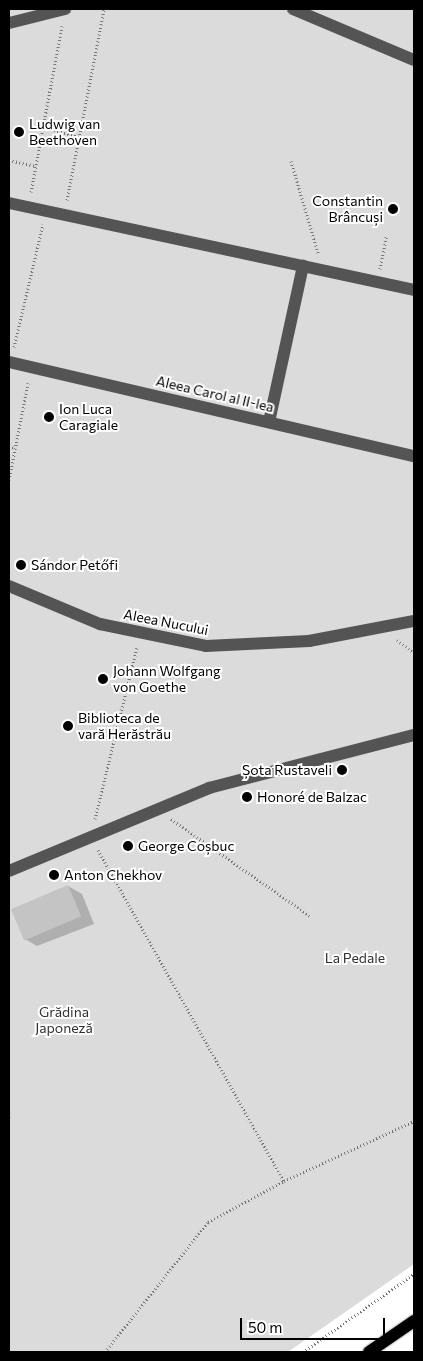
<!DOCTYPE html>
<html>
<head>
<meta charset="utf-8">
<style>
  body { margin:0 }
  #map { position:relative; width:423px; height:1361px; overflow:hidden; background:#fff; font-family:Commissioner,sans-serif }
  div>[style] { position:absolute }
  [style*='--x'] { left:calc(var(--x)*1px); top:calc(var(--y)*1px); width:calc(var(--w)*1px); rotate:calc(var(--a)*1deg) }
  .green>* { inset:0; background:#dbdbdb }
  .shadow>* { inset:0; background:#0003 }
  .building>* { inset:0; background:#c4c4c4; transform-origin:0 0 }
  .path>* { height:3px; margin-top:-1.5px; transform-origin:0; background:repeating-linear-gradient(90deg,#767676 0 1px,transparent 0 3.5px) }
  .roads { filter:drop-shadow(1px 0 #dbdbdb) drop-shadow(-1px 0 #dbdbdb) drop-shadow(0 1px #dbdbdb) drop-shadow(0 -1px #dbdbdb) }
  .minor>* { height:12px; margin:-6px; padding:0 6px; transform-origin:6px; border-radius:6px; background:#545454 }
  .major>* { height:12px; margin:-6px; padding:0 6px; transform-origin:6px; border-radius:6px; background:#000 }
  .dots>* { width:14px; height:14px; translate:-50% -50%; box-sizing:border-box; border:2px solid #fff; border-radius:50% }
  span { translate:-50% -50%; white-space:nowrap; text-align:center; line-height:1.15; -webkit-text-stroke:4px #fff; paint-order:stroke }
  .poi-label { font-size:14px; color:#000 }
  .left { translate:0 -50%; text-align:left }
  .right { translate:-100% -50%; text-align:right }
  .street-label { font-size:14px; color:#000 }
  .park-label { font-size:14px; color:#323232 }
  .frame { position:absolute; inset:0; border:10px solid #000; pointer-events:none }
  .scale { position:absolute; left:240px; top:1318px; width:145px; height:22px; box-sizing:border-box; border:2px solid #000; border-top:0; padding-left:6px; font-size:15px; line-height:18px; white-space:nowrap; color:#000; -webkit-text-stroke:4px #fff; paint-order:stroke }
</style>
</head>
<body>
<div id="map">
  <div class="green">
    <div style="clip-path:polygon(9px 9px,414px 9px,414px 1264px,288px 1352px,9px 1352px)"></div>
  </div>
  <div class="shadow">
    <div style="clip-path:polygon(68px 886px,82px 894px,94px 924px,37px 946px,23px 938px)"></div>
  </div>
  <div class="building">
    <div style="left:68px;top:885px;width:34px;height:62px;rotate:67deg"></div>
  </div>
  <div class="path">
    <div style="--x:44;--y:127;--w:36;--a:16"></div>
    <div style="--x:9;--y:160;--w:28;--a:13"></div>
    <div style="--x:291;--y:161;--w:96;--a:73.6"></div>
    <div style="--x:31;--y:192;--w:169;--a:-79.4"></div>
    <div style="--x:67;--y:200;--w:195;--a:-79"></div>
    <div style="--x:380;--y:269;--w:33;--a:-79"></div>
    <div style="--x:14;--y:347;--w:126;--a:-76.7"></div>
    <div style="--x:9;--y:446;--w:6;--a:18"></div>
    <div style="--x:9;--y:480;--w:99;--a:-78.9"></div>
    <div style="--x:397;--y:640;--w:21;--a:37"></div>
    <div style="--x:95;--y:819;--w:177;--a:-76.3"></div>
    <div style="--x:171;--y:819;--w:169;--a:34.9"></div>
    <div style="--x:98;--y:850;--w:380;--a:60.7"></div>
    <div style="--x:284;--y:1181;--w:143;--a:-24.8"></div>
    <div style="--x:9;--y:1113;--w:6;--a:90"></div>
    <div style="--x:105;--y:1352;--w:166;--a:-51.6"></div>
    <div style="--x:208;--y:1222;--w:86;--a:-28.3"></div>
    <div style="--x:303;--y:1352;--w:136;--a:-35.1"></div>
  </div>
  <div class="roads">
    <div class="minor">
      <div style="--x:293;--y:9;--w:131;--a:22.9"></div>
      <div style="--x:9;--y:23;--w:58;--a:-14"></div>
      <div style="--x:9;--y:203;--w:414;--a:12.1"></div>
      <div style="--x:9;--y:362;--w:416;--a:13.1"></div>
      <div style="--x:269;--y:422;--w:160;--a:-77.7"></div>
      <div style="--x:9;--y:586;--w:99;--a:22.7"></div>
      <div style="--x:100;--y:624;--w:108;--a:11.7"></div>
      <div style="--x:206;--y:646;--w:103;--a:-2.8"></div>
      <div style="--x:309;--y:641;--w:107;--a:-10.8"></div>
      <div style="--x:9;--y:871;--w:217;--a:-22.5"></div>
      <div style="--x:209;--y:788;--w:212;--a:-14.5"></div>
    </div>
    <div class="major">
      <div style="--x:369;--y:1352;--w:55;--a:-34.6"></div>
    </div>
  </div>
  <div class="dots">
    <div style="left:19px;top:132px;background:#000"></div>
    <div style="left:393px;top:209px;background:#000"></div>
    <div style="left:49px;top:417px;background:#000"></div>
    <div style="left:21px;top:565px;background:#000"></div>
    <div style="left:103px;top:679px;background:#000"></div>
    <div style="left:68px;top:726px;background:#000"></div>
    <div style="left:342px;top:770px;background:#000"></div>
    <div style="left:247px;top:797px;background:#000"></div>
    <div style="left:128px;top:846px;background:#000"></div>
    <div style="left:54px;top:875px;background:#000"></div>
  </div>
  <div class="poi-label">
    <span class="left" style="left:29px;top:132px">Ludwig van<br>Beethoven</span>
    <span class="right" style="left:383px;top:209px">Constantin<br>Brâncuși</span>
    <span class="left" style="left:59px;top:417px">Ion Luca<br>Caragiale</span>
    <span class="left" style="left:31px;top:565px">Sándor Petőfi</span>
    <span class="left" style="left:113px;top:679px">Johann Wolfgang<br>von Goethe</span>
    <span class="left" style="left:78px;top:726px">Biblioteca de<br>vară Herăstrău</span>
    <span class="right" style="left:332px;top:770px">Șota Rustaveli</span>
    <span class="left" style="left:257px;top:797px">Honoré de Balzac</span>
    <span class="left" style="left:138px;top:846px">George Coșbuc</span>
    <span class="left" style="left:64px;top:875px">Anton Chekhov</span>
  </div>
  <div class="street-label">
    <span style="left:215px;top:394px;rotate:13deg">Aleea Carol al II-lea</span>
    <span style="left:166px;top:622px;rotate:11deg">Aleea Nucului</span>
  </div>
  <div class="park-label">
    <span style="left:355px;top:958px">La Pedale</span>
    <span style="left:64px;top:1020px">Grădina<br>Japoneză</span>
  </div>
  <div class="frame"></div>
  <div class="scale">50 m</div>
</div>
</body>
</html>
